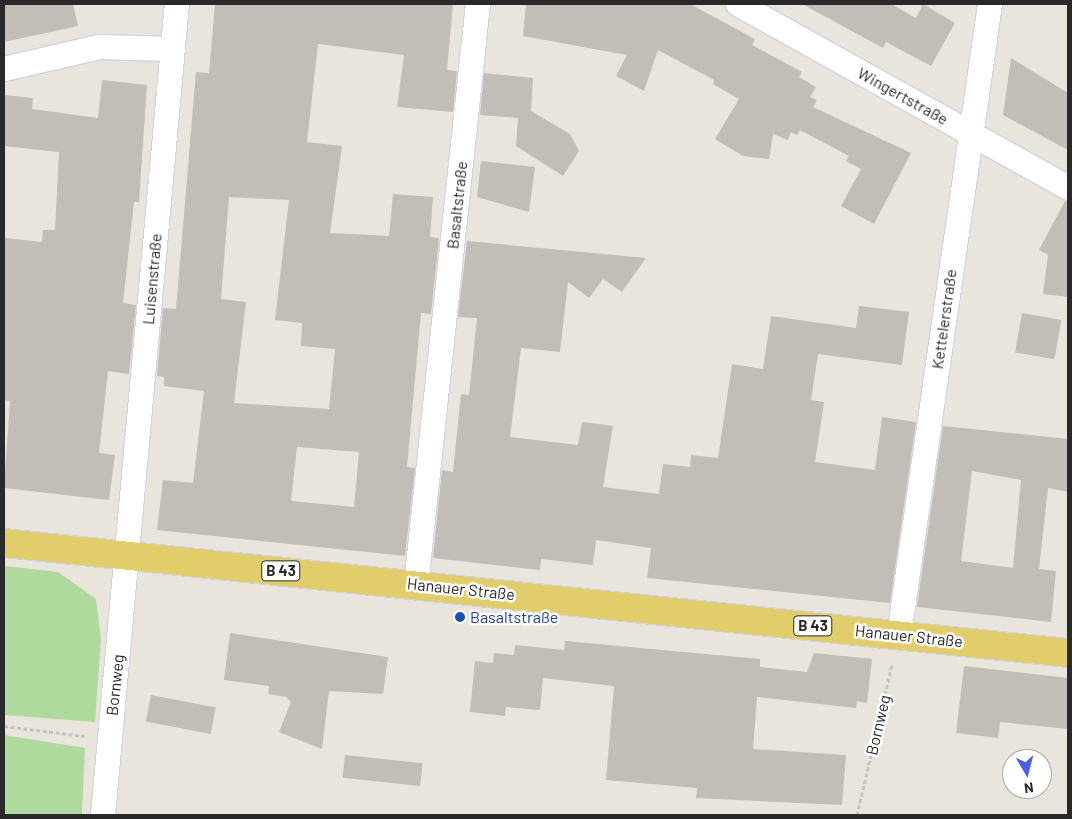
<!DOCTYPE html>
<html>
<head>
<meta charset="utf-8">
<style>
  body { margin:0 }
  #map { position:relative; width:1072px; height:819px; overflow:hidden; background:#e9e4dc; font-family:Barlow,sans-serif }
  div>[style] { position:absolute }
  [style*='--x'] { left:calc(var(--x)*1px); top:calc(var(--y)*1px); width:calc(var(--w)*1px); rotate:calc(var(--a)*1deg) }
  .green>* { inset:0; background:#aedb9d }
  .building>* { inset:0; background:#c2beb7; transform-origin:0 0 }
  .path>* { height:3px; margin-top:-1.5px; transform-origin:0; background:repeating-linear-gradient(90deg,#c3c3c3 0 4px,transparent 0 6.5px) }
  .roads { filter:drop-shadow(1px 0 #d1d3e0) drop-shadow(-1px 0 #d1d3e0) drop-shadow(0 1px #d1d3e0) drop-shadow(0 -1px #d1d3e0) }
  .street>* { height:24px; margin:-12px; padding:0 12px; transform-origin:12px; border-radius:12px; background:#fff }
  .primary>* { height:28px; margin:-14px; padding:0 14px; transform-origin:14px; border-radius:14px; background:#e1cd69 }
  .dots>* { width:14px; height:14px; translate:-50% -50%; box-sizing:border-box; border:2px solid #fff; border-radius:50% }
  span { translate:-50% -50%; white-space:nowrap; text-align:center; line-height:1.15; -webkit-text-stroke:5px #fff; paint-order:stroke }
  .shield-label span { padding:1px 4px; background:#fff; border:1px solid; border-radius:4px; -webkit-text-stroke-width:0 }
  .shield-label { font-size:15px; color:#292929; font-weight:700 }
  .street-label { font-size:16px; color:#292929 }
  .transit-label { font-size:16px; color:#164399 }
  .left { translate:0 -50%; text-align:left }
  .frame { position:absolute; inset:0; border:5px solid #292929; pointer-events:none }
  .north { position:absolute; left:1002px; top:749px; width:50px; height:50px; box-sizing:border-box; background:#fff; border:1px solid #a9a9a9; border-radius:50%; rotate:172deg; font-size:14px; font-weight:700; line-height:20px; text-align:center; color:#292929 }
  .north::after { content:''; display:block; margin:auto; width:18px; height:22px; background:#4b5ee7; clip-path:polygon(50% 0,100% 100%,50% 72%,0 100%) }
</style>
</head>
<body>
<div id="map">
  <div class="green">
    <div style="clip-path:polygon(4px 566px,58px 572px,96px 599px,101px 639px,95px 722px,4px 715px)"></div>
    <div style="clip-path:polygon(4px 735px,85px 748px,82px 815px,4px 815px)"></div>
  </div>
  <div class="building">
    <div style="clip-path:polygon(4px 4px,73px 4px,78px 26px,4px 42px)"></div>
    <div style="clip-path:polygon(evenodd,215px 4px,453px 4px,447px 70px,457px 71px,453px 112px,397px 107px,404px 55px,318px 44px,307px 142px,342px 146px,330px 233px,389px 236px,393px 194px,433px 197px,430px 237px,439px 238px,431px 314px,421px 313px,407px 467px,415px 468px,405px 556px,157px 530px,163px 480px,193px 483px,204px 391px,164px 386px,164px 377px,157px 376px,163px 308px,176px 309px,196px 72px,209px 73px,215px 4px,229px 197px,289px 200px,275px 320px,302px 323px,301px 346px,335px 349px,329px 409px,234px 403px,246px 302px,221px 299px,229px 197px,215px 4px,297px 447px,359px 452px,354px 507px,291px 501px,297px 447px)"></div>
    <div style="clip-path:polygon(526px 4px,690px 4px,755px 39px,752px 45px,802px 72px,799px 77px,816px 87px,810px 97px,817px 100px,813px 107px,911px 153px,874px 224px,841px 206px,861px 169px,846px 161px,849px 156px,800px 130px,797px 135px,791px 132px,788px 140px,773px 134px,769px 159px,743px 156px,715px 139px,739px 99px,713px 84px,714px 80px,658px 50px,644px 91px,616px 76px,627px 55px,523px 36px)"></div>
    <div style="clip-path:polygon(802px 4px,891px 4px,916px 18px,923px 4px,955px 23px,931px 66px,886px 42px,883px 48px)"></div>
    <div style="clip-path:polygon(1011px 58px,1068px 93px,1068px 150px,1003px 115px)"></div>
    <div style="clip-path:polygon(484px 73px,533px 78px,531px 111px,570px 134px,579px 151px,563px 176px,516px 146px,518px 118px,480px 115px)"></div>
    <div style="clip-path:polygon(102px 80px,147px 85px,139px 202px,134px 202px,123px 303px,136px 305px,129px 374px,108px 371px,99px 453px,115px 455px,109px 500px,4px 488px,10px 401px,4px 400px,4px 238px,42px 242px,43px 230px,55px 230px,59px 152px,4px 146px,4px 95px,33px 98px,32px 109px,98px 118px)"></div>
    <div style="clip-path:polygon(481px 161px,535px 167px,529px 212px,477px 197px)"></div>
    <div style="clip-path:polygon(1065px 201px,1068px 202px,1068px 297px,1043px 294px,1048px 255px,1039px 250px)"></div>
    <div style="clip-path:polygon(467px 241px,646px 258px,622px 292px,603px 279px,589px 298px,568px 282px,560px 352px,521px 348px,510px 437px,578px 445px,582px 422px,613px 426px,603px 487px,659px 494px,663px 464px,690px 467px,691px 455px,718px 458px,732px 364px,763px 369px,771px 316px,856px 328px,859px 306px,909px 312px,902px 365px,818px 354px,811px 400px,824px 402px,815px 462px,875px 470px,882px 417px,916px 422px,890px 603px,647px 578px,651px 548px,596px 540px,593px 565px,541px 559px,540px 570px,433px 558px,442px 470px,453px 472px,461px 394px,469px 395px,477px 318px,458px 317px)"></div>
    <div style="left:1022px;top:313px;width:40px;height:40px;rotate:10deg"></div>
    <div style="clip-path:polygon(evenodd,943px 426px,1068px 439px,1068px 492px,1048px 488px,1039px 569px,1056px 571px,1051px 622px,917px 607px,943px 426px,972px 471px,1021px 480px,1013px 568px,961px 561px,972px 471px)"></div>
    <div style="clip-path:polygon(230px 633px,388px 657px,383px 694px,329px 691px,322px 749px,279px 732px,291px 702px,286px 697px,268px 694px,269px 686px,224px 680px)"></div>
    <div style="clip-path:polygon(565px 641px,760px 659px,760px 667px,807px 672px,814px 653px,872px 659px,867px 703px,857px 701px,856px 708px,757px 697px,753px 749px,846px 755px,842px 805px,696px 798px,697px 788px,606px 780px,614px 686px,543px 678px,540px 710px,506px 707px,505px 716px,470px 712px,475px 661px,493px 663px,494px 653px,514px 655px,515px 645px,564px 650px)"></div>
    <div style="clip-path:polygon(964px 666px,1068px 678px,1068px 729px,1000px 722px,998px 738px,956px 733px)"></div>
    <div style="left:151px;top:695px;width:66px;height:27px;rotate:11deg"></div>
    <div style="left:345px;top:755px;width:78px;height:23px;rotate:6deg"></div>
  </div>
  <div class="path">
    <div style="--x:4;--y:726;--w:81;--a:7.1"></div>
    <div style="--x:857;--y:815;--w:154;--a:-76.9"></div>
  </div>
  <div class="roads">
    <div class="street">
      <div style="--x:738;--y:4;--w:378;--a:29.1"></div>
      <div style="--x:4;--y:69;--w:98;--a:-13"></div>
      <div style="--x:99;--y:47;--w:73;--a:1.6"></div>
      <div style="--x:416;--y:585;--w:584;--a:-83.91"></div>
      <div style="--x:899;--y:635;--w:638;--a:-81.79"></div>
      <div style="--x:103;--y:815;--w:814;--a:-84.79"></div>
    </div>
    <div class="primary">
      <div style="--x:4;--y:543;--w:1070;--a:5.9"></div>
    </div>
  </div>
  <div class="dots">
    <div style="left:460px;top:617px;background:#1a4fb4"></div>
  </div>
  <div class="shield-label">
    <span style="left:281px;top:571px">B 43</span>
    <span style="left:813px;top:626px">B 43</span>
  </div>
  <div class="street-label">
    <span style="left:903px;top:96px;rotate:29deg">Wingertstraße</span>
    <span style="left:457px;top:205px;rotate:-84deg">Basaltstraße</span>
    <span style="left:152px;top:279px;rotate:-85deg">Luisenstraße</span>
    <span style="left:944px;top:319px;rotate:-82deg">Kettelerstraße</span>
    <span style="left:461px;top:589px;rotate:6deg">Hanauer Straße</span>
    <span style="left:909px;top:636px;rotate:6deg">Hanauer Straße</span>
    <span style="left:115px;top:685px;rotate:-84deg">Bornweg</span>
    <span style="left:878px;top:725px;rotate:-77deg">Bornweg</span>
  </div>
  <div class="transit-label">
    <span class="left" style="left:470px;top:617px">Basaltstraße</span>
  </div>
  <div class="frame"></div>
  <div class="north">N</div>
</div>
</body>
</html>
